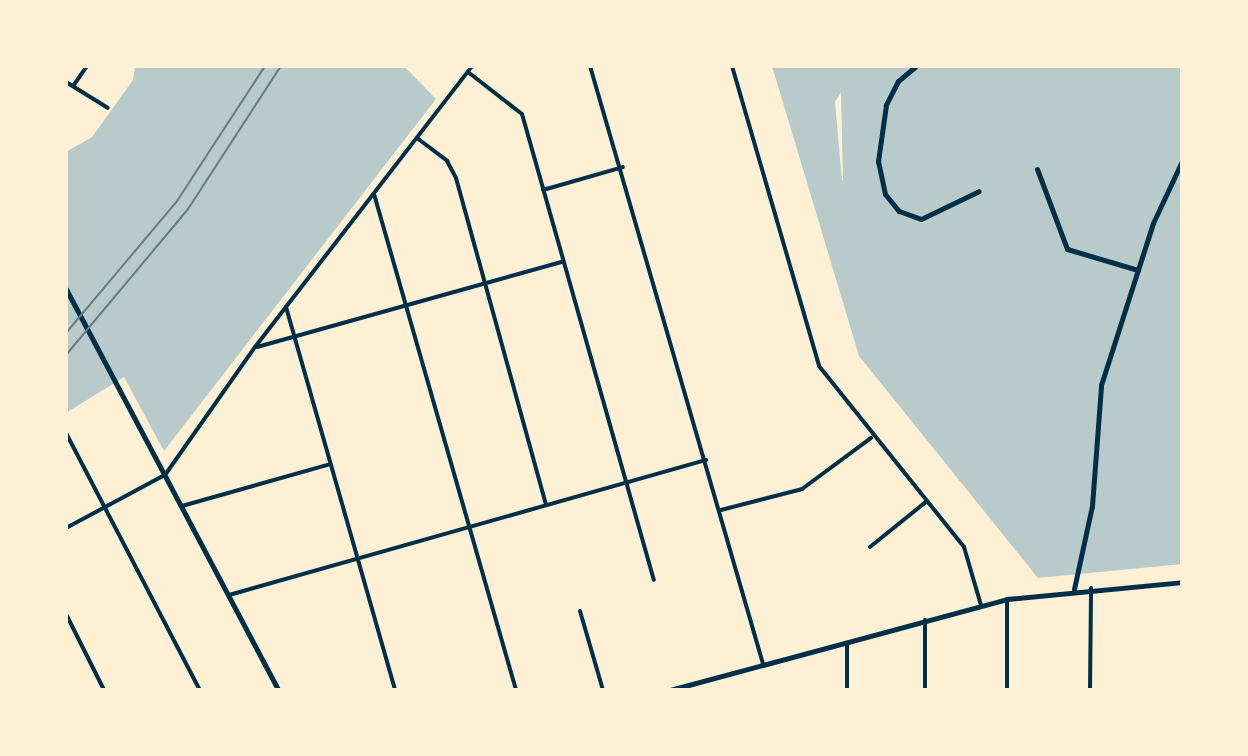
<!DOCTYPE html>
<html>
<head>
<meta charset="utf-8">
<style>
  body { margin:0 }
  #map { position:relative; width:1248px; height:756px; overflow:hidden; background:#fdf0d5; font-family:"Times New Roman",serif }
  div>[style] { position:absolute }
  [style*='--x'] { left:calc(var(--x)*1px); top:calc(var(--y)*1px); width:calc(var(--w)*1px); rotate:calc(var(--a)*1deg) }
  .green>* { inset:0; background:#b9caca }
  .minor>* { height:4px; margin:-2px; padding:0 2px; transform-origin:2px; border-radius:2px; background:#003049 }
  .tertiary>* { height:5px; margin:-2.5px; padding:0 2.5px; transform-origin:2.5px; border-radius:2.5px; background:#003049 }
  .rail>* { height:2px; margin:-1px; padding:0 1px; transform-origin:1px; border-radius:1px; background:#657d81 }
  span { translate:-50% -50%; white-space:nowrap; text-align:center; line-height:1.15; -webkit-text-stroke:6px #fdf0d5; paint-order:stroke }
  .frame { position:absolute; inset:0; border:68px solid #fdf0d5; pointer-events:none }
</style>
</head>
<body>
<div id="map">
  <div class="green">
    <div style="clip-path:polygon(135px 66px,404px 66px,436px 99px,164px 451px,124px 377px,66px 413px,66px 152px,92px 137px,133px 80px)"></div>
    <div style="clip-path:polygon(evenodd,772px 66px,1182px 66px,1182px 564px,1038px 578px,859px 356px,772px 66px,841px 92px,843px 180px,842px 181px,835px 102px,841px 92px)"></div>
  </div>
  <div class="minor">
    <div style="--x:590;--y:66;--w:623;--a:73.86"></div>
    <div style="--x:732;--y:66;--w:312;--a:73.8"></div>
    <div style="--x:819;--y:366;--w:232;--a:51.3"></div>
    <div style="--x:964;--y:547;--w:60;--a:73.7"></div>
    <div style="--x:468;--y:72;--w:68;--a:37.9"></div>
    <div style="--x:522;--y:114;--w:484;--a:74.2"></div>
    <div style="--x:66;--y:82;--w:49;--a:31.8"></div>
    <div style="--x:73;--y:86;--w:24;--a:-55"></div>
    <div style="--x:417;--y:138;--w:38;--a:37"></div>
    <div style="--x:447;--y:161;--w:19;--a:62"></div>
    <div style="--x:456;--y:178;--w:339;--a:74.6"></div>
    <div style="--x:543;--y:190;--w:83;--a:-16"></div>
    <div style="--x:374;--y:194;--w:516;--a:74.02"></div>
    <div style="--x:286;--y:307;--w:398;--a:74.1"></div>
    <div style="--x:257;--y:347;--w:317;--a:-15.6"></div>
    <div style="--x:66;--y:433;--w:290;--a:62.5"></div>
    <div style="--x:182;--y:506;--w:154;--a:-15.8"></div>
    <div style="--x:721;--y:510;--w:84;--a:-14.5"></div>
    <div style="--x:802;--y:489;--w:86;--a:-36.5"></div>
    <div style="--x:66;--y:528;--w:112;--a:-28.2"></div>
    <div style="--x:165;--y:475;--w:156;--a:-54.9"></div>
    <div style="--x:255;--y:347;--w:355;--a:-52.3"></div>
    <div style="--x:870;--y:547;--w:73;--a:-38.9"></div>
    <div style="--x:229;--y:595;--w:496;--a:-15.8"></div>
    <div style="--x:1007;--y:599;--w:91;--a:90"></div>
    <div style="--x:580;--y:611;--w:82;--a:73.8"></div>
    <div style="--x:66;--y:614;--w:85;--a:63.4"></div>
    <div style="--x:847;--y:690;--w:46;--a:-90"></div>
    <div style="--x:925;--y:690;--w:70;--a:-90"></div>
    <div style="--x:1090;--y:690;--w:102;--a:-89.4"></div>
  </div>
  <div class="tertiary">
    <div style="--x:916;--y:66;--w:23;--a:140"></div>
    <div style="--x:898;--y:81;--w:27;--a:117"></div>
    <div style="--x:886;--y:105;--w:57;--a:98.1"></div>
    <div style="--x:878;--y:161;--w:34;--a:78"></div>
    <div style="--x:885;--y:194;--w:22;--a:51"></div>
    <div style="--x:899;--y:211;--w:23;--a:20"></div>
    <div style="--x:921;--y:219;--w:64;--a:-25.8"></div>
    <div style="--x:1037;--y:169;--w:85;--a:69.4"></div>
    <div style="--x:1067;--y:249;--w:74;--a:16.5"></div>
    <div style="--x:66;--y:289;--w:454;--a:62.1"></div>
    <div style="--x:1074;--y:589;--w:85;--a:-77.8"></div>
    <div style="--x:1092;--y:506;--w:121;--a:-85.7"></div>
    <div style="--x:1101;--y:385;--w:170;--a:-72.2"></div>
    <div style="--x:1153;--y:223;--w:68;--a:-64.9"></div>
    <div style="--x:670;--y:690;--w:349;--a:-15.1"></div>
    <div style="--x:1007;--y:599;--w:176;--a:-5.5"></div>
  </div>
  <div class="rail">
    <div style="--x:66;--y:333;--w:172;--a:-49.9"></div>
    <div style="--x:177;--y:201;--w:161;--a:-56.9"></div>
    <div style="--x:66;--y:355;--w:190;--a:-50.1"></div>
    <div style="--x:188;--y:209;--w:171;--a:-57"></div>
  </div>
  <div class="frame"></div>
</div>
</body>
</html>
